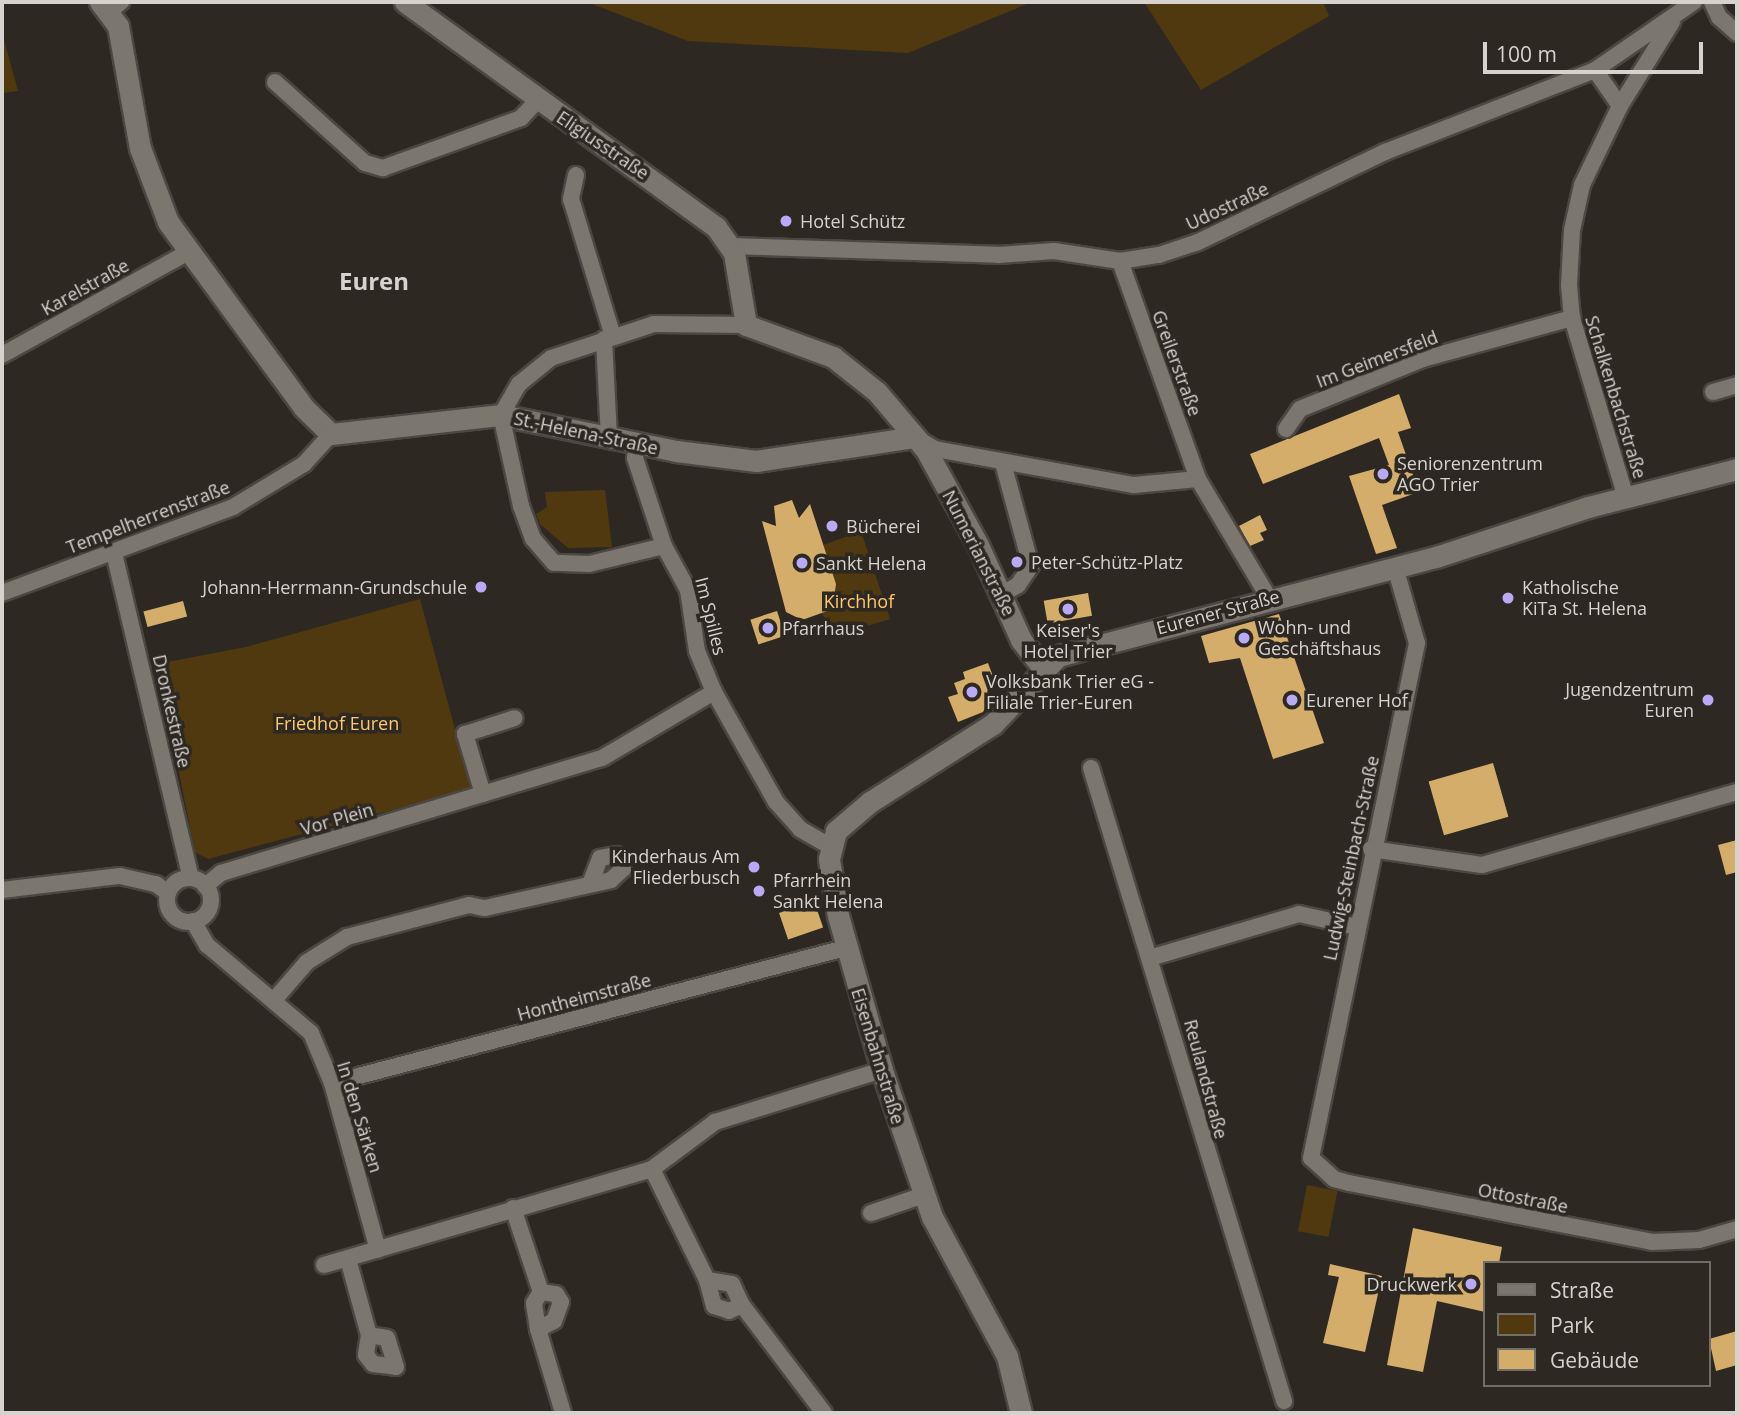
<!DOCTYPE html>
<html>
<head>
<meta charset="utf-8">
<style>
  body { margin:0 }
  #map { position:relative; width:1739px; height:1415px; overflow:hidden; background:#2d2922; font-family:"Open Sans",sans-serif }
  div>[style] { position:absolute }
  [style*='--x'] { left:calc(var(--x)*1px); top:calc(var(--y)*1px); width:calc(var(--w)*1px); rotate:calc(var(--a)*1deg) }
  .green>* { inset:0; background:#50390e; transform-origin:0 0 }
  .building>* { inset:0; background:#d4ad6b; transform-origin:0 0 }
  .roads { filter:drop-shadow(2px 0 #4b4742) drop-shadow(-2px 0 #4b4742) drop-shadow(0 2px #4b4742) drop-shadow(0 -2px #4b4742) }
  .minor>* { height:16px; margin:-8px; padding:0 8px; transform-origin:8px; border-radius:8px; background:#7b766e }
  .minor>.ring { margin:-8px; padding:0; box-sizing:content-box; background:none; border:16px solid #7b766e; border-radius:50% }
  .tertiary>* { height:21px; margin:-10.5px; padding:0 10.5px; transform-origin:10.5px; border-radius:10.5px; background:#7b766e }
  .dots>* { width:19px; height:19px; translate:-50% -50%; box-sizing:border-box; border:4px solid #2d2922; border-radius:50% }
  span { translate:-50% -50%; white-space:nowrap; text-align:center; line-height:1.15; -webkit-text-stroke:7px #2d2922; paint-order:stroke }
  .street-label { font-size:18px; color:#d6d3cf }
  .poi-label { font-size:18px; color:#d6d3cf }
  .left { translate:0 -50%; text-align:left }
  .right { translate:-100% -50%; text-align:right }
  .park-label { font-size:18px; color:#fec86c }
  .district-label { font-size:24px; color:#d6d3cf; font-weight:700 }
  .frame { position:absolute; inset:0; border:4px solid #d6d3cf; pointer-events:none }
  .legend { position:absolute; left:1483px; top:1261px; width:228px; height:126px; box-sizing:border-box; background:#2d2922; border:2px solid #716d67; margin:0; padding:9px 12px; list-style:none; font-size:21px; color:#d6d3cf }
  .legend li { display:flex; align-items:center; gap:14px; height:35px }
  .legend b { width:35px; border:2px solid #716d67 }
  .scale { position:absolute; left:1483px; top:42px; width:220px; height:32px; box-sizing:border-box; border:4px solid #d6d3cf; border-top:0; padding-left:9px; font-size:21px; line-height:24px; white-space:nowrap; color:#d6d3cf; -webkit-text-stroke:5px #2d2922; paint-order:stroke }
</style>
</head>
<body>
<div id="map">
  <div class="green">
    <div style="clip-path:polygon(587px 2px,1032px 2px,908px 53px,688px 41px)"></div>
    <div style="clip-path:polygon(1144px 2px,1323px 2px,1329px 16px,1201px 90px)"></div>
    <div style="clip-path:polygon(2px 32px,18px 91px,2px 93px)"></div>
    <div style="clip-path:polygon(605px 490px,612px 547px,568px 548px,540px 524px,536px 514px,547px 507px,545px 492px)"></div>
    <div style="clip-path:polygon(861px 531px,890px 619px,830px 637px,822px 612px,835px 609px,836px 587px,821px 546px)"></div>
    <div style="clip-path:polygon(420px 599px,471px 789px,208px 859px,195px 852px,157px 664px,246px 647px)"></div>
    <div style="left:1307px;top:1185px;width:31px;height:47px;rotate:11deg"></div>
  </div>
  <div class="building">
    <div style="clip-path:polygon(1399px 394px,1411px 428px,1398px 432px,1419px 492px,1382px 505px,1397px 548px,1376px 554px,1349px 476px,1389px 465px,1379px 438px,1263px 484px,1250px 454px)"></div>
    <div style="clip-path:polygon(792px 500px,799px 518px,810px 504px,836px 584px,833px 609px,802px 620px,786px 612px,762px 521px,776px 526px,774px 506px)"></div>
    <div style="clip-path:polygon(1260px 515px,1267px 530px,1260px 533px,1264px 540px,1250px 546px,1239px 526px)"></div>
    <div style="left:1088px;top:593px;width:23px;height:45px;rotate:80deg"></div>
    <div style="left:183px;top:601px;width:16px;height:41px;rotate:75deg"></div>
    <div style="left:777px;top:611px;width:26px;height:28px;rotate:72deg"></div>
    <div style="clip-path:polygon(1279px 614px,1324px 743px,1273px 759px,1240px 658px,1209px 663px,1201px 636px)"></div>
    <div style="clip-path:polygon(988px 663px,997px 687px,987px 691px,990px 699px,983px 712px,958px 722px,948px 697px,958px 694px,954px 683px,965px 679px,963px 672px)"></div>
    <div style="left:1493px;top:763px;width:56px;height:67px;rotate:74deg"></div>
    <div style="clip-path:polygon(1737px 840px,1737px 872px,1726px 875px,1718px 845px)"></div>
    <div style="left:814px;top:901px;width:28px;height:37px;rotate:71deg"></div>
    <div style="clip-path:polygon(1413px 1228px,1502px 1247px,1499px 1263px,1485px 1263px,1485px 1312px,1437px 1301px,1423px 1372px,1387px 1365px)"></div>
    <div style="clip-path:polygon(1330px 1264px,1382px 1276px,1365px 1352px,1323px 1343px,1339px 1277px,1328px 1275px)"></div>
    <div style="clip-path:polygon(1737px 1331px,1737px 1365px,1716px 1371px,1709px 1339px)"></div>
  </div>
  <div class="roads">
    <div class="minor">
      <div style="--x:1712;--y:2;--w:17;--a:65"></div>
      <div style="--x:1719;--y:17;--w:24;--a:42"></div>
      <div style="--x:109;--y:12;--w:16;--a:-40"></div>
      <div style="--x:1595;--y:70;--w:44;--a:55.2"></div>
      <div style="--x:1620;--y:106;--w:88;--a:115.7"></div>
      <div style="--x:1582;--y:185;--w:46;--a:102.5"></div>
      <div style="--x:1572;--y:230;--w:55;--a:93.1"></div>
      <div style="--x:1569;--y:285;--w:33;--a:85"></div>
      <div style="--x:1572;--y:318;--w:188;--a:73.3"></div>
      <div style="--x:275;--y:82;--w:121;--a:42"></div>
      <div style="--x:365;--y:163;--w:19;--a:16"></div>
      <div style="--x:383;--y:168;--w:147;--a:-19.9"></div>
      <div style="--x:521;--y:118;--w:23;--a:-47"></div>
      <div style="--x:1620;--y:106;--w:99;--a:-58.2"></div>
      <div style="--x:576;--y:175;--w:25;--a:102"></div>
      <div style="--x:571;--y:199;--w:143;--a:73"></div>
      <div style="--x:731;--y:246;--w:267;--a:1.9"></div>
      <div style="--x:998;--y:255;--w:56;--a:-4.1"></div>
      <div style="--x:1054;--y:251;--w:67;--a:8.6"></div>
      <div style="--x:1120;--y:261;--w:39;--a:-9"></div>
      <div style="--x:1159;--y:255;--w:41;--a:-18.4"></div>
      <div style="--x:1198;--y:242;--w:208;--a:-25.7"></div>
      <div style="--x:1385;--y:152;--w:225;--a:-21.3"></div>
      <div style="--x:1595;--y:70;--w:120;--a:-34.5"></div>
      <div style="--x:1120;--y:261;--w:232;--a:70.3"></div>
      <div style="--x:1198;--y:479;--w:139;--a:59.2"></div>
      <div style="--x:604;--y:339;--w:98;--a:87.1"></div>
      <div style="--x:2;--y:355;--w:211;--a:-28.9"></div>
      <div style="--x:1713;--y:392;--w:25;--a:-16"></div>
      <div style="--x:1286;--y:429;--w:24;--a:-55"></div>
      <div style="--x:1300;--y:409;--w:133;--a:-22.1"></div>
      <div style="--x:1423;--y:359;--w:155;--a:-15.4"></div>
      <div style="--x:920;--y:440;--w:17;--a:31"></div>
      <div style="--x:935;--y:449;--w:202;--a:10.3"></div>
      <div style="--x:1134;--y:485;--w:64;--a:-5.4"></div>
      <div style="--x:637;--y:444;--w:14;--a:98"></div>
      <div style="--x:635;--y:458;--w:93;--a:71.8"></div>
      <div style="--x:664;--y:546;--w:50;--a:61.4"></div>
      <div style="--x:688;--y:590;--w:62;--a:81.6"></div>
      <div style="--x:697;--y:651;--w:44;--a:67.5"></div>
      <div style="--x:714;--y:692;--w:126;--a:60.6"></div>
      <div style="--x:776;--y:802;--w:36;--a:48"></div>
      <div style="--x:800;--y:829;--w:34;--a:30"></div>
      <div style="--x:664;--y:546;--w:77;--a:166.5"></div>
      <div style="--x:589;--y:564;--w:35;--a:-178"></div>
      <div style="--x:554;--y:563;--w:32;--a:-131"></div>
      <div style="--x:533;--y:539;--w:35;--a:-110"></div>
      <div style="--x:521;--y:506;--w:93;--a:-102.4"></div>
      <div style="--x:501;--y:415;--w:36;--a:-60"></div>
      <div style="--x:519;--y:384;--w:41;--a:-39.1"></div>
      <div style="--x:551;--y:358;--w:108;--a:-18.3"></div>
      <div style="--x:654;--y:324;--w:92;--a:0.6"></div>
      <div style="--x:114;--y:553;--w:334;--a:76.7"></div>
      <div style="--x:1395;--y:567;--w:79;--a:73.9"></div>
      <div style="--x:1417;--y:643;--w:526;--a:101.63"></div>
      <div style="--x:1311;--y:1158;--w:31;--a:42"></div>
      <div style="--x:1334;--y:1179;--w:16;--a:15"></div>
      <div style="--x:1349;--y:1183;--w:309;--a:11"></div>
      <div style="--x:1652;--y:1242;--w:47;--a:-2.4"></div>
      <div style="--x:1699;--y:1240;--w:40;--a:-16"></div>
      <div style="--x:2;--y:593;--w:246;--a:-20.4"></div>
      <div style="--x:233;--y:507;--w:83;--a:-31.2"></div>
      <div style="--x:304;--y:464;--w:40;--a:-48"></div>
      <div style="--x:1002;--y:594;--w:18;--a:-29"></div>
      <div style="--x:1018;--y:585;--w:23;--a:-56"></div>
      <div style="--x:1031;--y:566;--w:107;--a:-105.2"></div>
      <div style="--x:1091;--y:768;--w:662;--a:73.04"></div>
      <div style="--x:483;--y:794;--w:63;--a:-106.7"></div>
      <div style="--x:465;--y:734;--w:52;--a:-17.7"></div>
      <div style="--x:1371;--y:849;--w:112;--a:8.2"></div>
      <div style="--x:1482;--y:865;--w:265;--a:-16"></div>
      <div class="ring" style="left:167px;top:878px;width:28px;height:28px"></div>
      <div style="--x:205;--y:886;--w:21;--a:-39"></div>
      <div style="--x:221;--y:873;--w:398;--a:-16.8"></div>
      <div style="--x:602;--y:758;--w:130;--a:-30.5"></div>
      <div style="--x:2;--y:890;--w:119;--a:-6.8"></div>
      <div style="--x:120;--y:876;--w:37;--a:13"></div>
      <div style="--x:156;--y:884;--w:15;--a:37"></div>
      <div style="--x:193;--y:921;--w:28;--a:60"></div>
      <div style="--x:207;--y:945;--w:136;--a:40.2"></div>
      <div style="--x:311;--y:1033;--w:54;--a:67.2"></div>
      <div style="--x:332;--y:1083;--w:173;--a:74.6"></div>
      <div style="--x:1153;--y:957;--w:152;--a:-16.4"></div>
      <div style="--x:1299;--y:914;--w:59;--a:12.6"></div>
      <div style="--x:274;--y:1000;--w:50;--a:-49"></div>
      <div style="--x:307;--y:962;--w:47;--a:-32"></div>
      <div style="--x:347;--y:937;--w:126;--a:-14.7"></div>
      <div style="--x:469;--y:905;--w:16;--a:11"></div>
      <div style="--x:485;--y:908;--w:129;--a:-12.5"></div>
      <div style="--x:611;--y:880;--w:16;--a:-43"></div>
      <div style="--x:623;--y:869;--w:15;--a:-113"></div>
      <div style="--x:617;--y:855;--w:17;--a:170"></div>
      <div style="--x:600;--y:858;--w:26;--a:111"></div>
      <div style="--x:332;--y:1083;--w:530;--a:-14.74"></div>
      <div style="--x:652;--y:1169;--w:124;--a:63.6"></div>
      <div style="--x:707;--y:1280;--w:25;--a:9"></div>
      <div style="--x:732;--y:1284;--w:23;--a:65"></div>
      <div style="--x:742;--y:1305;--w:136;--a:52.8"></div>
      <div style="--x:513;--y:1208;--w:89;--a:71.6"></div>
      <div style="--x:541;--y:1292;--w:15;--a:8"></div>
      <div style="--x:556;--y:1294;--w:9;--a:58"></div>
      <div style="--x:561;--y:1302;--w:20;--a:110"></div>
      <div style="--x:554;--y:1321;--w:18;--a:153"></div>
      <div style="--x:538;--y:1329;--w:88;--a:73.4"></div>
      <div style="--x:871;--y:1213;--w:56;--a:-18.8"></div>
      <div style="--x:348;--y:1259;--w:79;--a:74.6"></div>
      <div style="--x:369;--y:1335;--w:20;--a:99"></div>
      <div style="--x:366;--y:1355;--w:11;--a:52"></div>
      <div style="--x:373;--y:1364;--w:23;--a:7"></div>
      <div style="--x:396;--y:1367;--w:30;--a:-107"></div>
      <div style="--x:387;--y:1338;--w:18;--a:-171"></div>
      <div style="--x:324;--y:1265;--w:342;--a:-16.3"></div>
      <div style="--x:652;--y:1169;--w:79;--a:-36.7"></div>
      <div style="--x:715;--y:1122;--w:175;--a:-17.3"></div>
      <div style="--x:707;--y:1280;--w:27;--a:75"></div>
      <div style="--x:714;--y:1306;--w:16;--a:18"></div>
      <div style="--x:729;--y:1311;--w:14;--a:-25"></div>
      <div style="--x:538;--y:1329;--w:26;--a:-99"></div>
      <div style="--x:534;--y:1303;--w:13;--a:-58"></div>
    </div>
    <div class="tertiary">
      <div style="--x:100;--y:2;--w:30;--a:53"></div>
      <div style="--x:118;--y:26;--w:124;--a:79.8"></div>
      <div style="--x:140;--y:148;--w:79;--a:69.3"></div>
      <div style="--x:168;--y:222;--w:230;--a:53.8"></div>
      <div style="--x:304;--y:408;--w:37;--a:44"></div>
      <div style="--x:331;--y:434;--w:171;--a:-6.4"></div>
      <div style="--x:501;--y:415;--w:179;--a:11.6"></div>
      <div style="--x:676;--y:451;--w:81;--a:7.1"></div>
      <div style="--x:756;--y:461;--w:161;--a:-8.6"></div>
      <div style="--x:405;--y:2;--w:384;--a:35.9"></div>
      <div style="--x:716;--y:227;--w:32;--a:55"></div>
      <div style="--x:734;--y:253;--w:73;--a:80.5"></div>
      <div style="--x:746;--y:325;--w:93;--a:20.2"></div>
      <div style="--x:833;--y:357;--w:56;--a:38.5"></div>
      <div style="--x:877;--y:392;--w:76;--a:49.8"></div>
      <div style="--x:926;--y:450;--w:108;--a:61.3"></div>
      <div style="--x:978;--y:545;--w:104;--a:65.6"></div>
      <div style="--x:1021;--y:640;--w:36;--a:52"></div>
      <div style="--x:1021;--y:1413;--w:59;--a:-103.8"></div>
      <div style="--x:1007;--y:1356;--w:158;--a:-118.3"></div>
      <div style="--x:932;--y:1217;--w:155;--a:-108.8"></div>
      <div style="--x:882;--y:1070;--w:160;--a:-105.9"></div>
      <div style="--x:838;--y:916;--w:58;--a:-99"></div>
      <div style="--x:829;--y:859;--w:29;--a:-76"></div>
      <div style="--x:836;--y:831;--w:45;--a:-40.5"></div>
      <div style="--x:870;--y:802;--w:146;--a:-32.4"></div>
      <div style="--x:993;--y:724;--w:94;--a:-46.3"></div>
      <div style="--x:1058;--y:656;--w:391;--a:-14.7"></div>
      <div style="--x:1436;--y:557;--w:160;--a:-18.2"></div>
      <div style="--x:1588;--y:507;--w:154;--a:-14.3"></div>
    </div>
  </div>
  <div class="dots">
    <div style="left:786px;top:221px;background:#baaaf6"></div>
    <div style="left:1383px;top:474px;background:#baaaf6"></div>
    <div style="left:832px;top:526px;background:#baaaf6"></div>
    <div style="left:1017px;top:562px;background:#baaaf6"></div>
    <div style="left:802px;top:563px;background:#baaaf6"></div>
    <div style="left:481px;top:587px;background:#baaaf6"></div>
    <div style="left:1508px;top:598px;background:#baaaf6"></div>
    <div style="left:1068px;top:609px;background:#baaaf6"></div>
    <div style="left:768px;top:628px;background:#baaaf6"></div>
    <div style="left:1244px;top:638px;background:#baaaf6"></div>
    <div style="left:972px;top:692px;background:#baaaf6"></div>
    <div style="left:1292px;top:700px;background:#baaaf6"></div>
    <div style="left:1708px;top:700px;background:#baaaf6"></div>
    <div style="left:754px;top:867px;background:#baaaf6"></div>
    <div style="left:759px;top:891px;background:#baaaf6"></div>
    <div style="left:1471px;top:1284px;background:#baaaf6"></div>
  </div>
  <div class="street-label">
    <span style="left:603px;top:145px;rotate:34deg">Eligiusstraße</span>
    <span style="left:1227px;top:206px;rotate:-25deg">Udostraße</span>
    <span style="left:85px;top:287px;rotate:-29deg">Karelstraße</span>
    <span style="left:1377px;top:359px;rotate:-21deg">Im Geimersfeld</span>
    <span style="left:1177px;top:363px;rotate:70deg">Greilerstraße</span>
    <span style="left:1616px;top:397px;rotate:73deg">Schalkenbachstraße</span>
    <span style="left:586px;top:433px;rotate:12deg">St.-Helena-Straße</span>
    <span style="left:148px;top:517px;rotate:-21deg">Tempelherrenstraße</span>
    <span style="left:979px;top:553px;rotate:63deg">Numerianstraße</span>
    <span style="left:1218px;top:612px;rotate:-15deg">Eurener Straße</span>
    <span style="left:711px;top:616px;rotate:76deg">Im Spilles</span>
    <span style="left:172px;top:711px;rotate:77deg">Dronkestraße</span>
    <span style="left:337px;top:819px;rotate:-16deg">Vor Plein</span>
    <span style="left:1351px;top:858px;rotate:-78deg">Ludwig-Steinbach-Straße</span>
    <span style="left:584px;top:997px;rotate:-15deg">Hontheimstraße</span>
    <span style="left:878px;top:1056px;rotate:73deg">Eisenbahnstraße</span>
    <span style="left:1206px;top:1079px;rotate:75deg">Reulandstraße</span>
    <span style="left:360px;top:1117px;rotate:73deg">In den Särken</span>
    <span style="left:1523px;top:1198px;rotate:11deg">Ottostraße</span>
  </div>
  <div class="poi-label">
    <span class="left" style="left:800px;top:221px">Hotel Schütz</span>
    <span class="left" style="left:1397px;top:474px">Seniorenzentrum<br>AGO Trier</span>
    <span class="left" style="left:846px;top:526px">Bücherei</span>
    <span class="left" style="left:1031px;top:562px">Peter-Schütz-Platz</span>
    <span class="left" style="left:816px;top:563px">Sankt Helena</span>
    <span class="right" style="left:467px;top:587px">Johann-Herrmann-Grundschule</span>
    <span class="left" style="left:1522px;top:598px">Katholische<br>KiTa St. Helena</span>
    <span class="left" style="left:782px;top:628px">Pfarrhaus</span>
    <span class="left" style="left:1258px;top:638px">Wohn- und<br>Geschäftshaus</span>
    <span style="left:1068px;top:641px">Keiser's<br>Hotel Trier</span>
    <span class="left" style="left:986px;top:692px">Volksbank Trier eG -<br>Filiale Trier-Euren</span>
    <span class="right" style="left:1694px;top:700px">Jugendzentrum<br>Euren</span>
    <span class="left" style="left:1306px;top:700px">Eurener Hof</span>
    <span class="right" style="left:740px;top:867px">Kinderhaus Am<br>Fliederbusch</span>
    <span class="left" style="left:773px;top:891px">Pfarrhein<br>Sankt Helena</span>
    <span class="right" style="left:1457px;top:1284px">Druckwerk</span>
  </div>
  <div class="park-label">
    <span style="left:859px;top:601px">Kirchhof</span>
    <span style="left:337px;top:723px">Friedhof Euren</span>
  </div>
  <div class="district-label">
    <span style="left:374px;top:281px">Euren</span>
  </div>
  <div class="frame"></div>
  <ul class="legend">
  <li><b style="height:9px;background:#7b766e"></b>Straße</li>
  <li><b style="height:19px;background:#50390e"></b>Park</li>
  <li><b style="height:19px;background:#d4ad6b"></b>Gebäude</li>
  </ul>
  <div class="scale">100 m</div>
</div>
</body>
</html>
